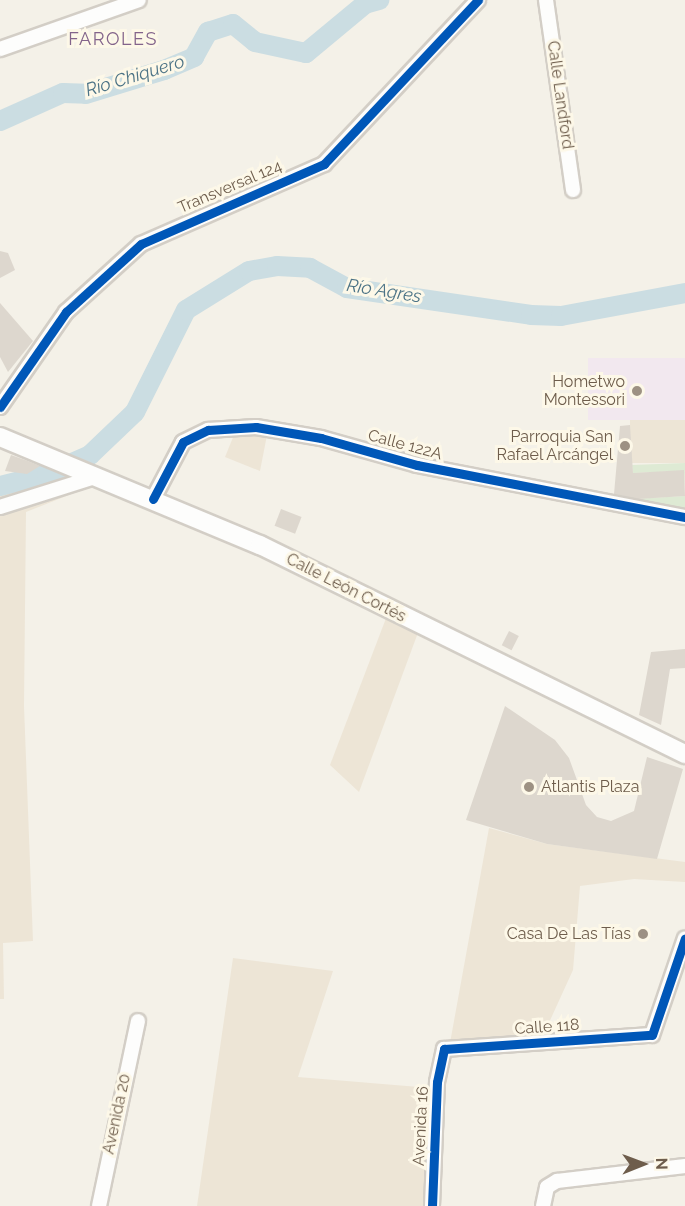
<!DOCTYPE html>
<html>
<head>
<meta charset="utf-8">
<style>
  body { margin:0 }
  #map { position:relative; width:685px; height:1206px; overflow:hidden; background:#f4f1e8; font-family:Raleway,sans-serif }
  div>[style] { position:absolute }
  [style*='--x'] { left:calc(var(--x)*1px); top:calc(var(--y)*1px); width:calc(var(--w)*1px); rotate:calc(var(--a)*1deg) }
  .residential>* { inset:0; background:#ede5d6; transform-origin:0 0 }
  .education>* { inset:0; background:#f2e8ef; transform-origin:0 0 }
  .green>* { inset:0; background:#deead4 }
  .river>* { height:20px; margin:-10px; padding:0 10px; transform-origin:10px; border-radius:10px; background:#cbdde2 }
  .building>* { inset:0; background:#ddd7ce; transform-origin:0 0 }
  .roads { filter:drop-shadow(2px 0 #d3cec6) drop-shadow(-2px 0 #d3cec6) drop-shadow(0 2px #d3cec6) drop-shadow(0 -2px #d3cec6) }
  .minor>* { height:14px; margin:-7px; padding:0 7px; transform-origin:7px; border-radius:7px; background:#fdfdfc }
  .secondary>* { height:18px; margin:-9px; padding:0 9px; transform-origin:9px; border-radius:9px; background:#fdfdfc }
  .cycleway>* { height:9px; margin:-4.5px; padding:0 4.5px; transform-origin:4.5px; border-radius:4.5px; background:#0057b8 }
  .dots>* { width:16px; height:16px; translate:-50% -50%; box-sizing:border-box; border:3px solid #fdf8e8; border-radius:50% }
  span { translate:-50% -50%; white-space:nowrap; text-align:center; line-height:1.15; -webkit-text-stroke:6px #fdf8e8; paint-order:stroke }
  .street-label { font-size:16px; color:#6e5d4c }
  .poi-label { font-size:16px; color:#6e5d4c }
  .right { translate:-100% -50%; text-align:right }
  .left { translate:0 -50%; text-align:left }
  .neighbourhood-label { font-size:18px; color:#83648b; letter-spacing:1.5px }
  .water-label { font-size:18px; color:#4c7386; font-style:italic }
  .north { position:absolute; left:613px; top:1134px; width:60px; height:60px; -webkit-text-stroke:4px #fdf8e8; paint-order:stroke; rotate:89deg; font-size:16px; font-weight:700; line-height:24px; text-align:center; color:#6e5d4c }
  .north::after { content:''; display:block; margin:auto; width:21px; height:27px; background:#6e5d4c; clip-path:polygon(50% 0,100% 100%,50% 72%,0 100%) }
</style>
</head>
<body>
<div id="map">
  <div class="residential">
    <div style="left:685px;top:420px;width:43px;height:55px;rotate:90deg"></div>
    <div style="clip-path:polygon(236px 430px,267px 435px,260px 471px,225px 457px)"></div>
    <div style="clip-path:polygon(64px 473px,84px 489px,26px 512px,24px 706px,33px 941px,3px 943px,4px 999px,0 999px,0 491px)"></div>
    <div style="clip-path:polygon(388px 613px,419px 630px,359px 792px,330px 765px)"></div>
    <div style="clip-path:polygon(489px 828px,547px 844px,685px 862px,685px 882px,634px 879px,580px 886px,573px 970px,542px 1038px,450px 1043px)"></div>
    <div style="clip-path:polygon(233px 958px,333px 971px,298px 1077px,431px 1088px,424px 1206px,197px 1206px)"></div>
  </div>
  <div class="education">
    <div style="left:685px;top:358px;width:62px;height:97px;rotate:90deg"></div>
  </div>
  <div class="green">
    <div style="clip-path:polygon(685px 463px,685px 489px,684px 471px,633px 473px,632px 465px)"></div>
    <div style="clip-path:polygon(685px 496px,685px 511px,632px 499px)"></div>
  </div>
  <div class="river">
    <div style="--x:0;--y:121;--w:69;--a:-24"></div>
    <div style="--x:63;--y:93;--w:23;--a:2"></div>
    <div style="--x:86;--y:94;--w:82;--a:-17.1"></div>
    <div style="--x:164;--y:70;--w:33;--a:-23"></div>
    <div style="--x:194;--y:57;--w:29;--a:-61"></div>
    <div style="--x:208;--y:32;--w:26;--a:-18"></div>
    <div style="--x:233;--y:24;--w:28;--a:39"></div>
    <div style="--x:255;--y:42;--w:52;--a:12.2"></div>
    <div style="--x:306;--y:53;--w:77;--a:-39.7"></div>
    <div style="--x:365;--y:4;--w:15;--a:-16"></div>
    <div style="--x:0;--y:486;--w:49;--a:-14.3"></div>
    <div style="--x:47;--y:474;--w:47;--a:-23.8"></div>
    <div style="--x:90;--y:455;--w:62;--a:-43.7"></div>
    <div style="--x:135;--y:412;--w:114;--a:-63.4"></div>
    <div style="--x:186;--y:310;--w:74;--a:-31.8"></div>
    <div style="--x:249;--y:271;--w:28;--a:-10"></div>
    <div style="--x:277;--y:266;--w:33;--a:3"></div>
    <div style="--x:310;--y:268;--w:42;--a:28.4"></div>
    <div style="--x:347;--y:288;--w:186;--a:8.3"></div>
    <div style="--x:531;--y:315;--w:30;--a:2"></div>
    <div style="--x:561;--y:316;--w:126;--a:-10.5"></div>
  </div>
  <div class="building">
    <div style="clip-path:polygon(0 251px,8px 253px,15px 270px,0 278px)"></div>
    <div style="clip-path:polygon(0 303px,33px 341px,8px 372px,0 357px)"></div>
    <div style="clip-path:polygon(630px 425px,633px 473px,684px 470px,685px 496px,638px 499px,614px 494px,620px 426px)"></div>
    <div style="clip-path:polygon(11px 455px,25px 460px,40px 466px,27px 474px,5px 471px)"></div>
    <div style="left:281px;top:509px;width:22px;height:18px;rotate:21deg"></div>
    <div style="left:509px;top:631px;width:11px;height:16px;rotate:27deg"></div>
    <div style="clip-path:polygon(685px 649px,685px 668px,670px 669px,661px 725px,639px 715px,651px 652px)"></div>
    <div style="clip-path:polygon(505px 706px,555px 740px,569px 758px,586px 805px,597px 817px,611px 821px,634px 811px,647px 757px,683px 769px,657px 859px,547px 844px,466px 820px)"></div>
  </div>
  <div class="roads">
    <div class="minor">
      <div style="--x:546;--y:0;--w:192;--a:81.9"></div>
      <div style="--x:0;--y:49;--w:147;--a:-19.4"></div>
      <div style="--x:0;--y:407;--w:116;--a:-55.2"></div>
      <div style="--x:66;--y:312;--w:101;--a:-42.2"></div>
      <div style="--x:141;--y:244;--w:200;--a:-23.6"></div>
      <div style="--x:324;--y:164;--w:225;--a:-46.8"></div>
      <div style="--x:153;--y:499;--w:64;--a:-62.2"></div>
      <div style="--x:183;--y:442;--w:28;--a:-26"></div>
      <div style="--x:208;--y:430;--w:48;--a:-3.6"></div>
      <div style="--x:256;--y:427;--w:66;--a:9.6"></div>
      <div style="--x:321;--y:438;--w:100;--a:15.7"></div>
      <div style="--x:417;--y:465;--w:273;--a:11"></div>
      <div style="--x:0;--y:507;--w:100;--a:-17.5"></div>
      <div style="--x:99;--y:1206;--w:189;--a:-78.1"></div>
      <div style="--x:432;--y:1206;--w:124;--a:-87.7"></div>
      <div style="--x:437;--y:1082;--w:34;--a:-78"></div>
      <div style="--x:444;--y:1049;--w:208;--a:-3.9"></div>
      <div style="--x:652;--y:1035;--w:102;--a:-71.2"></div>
      <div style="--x:543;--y:1206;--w:19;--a:-78"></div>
      <div style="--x:547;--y:1187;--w:12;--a:-31"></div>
      <div style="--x:557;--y:1181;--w:129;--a:-6.7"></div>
    </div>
    <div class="secondary">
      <div style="--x:0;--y:437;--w:282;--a:22.6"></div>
      <div style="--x:260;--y:545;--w:474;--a:26.2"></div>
    </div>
  </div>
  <div class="cycleway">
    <div style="--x:0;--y:407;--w:116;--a:-55.2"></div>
    <div style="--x:66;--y:312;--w:101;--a:-42.2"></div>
    <div style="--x:141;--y:244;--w:200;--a:-23.6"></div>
    <div style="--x:324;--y:164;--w:225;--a:-46.8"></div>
    <div style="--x:153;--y:499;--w:64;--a:-62.2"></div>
    <div style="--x:183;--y:442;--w:28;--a:-26"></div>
    <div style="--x:208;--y:430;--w:48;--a:-3.6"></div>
    <div style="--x:256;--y:427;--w:66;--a:9.6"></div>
    <div style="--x:321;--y:438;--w:100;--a:15.7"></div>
    <div style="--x:417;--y:465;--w:273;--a:11"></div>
    <div style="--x:432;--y:1206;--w:124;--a:-87.7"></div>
    <div style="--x:437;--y:1082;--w:34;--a:-78"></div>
    <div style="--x:444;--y:1049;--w:208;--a:-3.9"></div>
    <div style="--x:652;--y:1035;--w:102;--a:-71.2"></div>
  </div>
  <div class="dots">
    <div style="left:637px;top:391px;background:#9d9183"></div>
    <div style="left:625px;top:446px;background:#9d9183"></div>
    <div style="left:529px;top:787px;background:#9d9183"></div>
    <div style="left:643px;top:934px;background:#9d9183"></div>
  </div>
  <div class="street-label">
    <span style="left:560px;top:95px;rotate:82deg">Calle Landford</span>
    <span style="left:230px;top:187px;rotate:-23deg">Transversal 124</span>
    <span style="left:405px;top:445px;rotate:15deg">Calle 122A</span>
    <span style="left:346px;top:588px;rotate:27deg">Calle León Cortés</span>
    <span style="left:547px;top:1027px;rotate:-4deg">Calle 118</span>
    <span style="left:117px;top:1114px;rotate:-78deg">Avenida 20</span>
    <span style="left:421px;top:1126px;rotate:-87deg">Avenida 16</span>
  </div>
  <div class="poi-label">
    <span class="right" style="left:625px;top:391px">Hometwo<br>Montessori</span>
    <span class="right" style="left:613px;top:446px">Parroquia San<br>Rafael Arcángel</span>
    <span class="left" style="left:541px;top:787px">Atlantis Plaza</span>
    <span class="right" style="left:631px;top:934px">Casa De Las Tías</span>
  </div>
  <div class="neighbourhood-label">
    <span style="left:113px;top:39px">FAROLES</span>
  </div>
  <div class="water-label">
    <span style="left:135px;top:76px;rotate:-17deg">Río Chiquero</span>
    <span style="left:384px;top:291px;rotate:9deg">Río Agres</span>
  </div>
  <div class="north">N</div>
</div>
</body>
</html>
